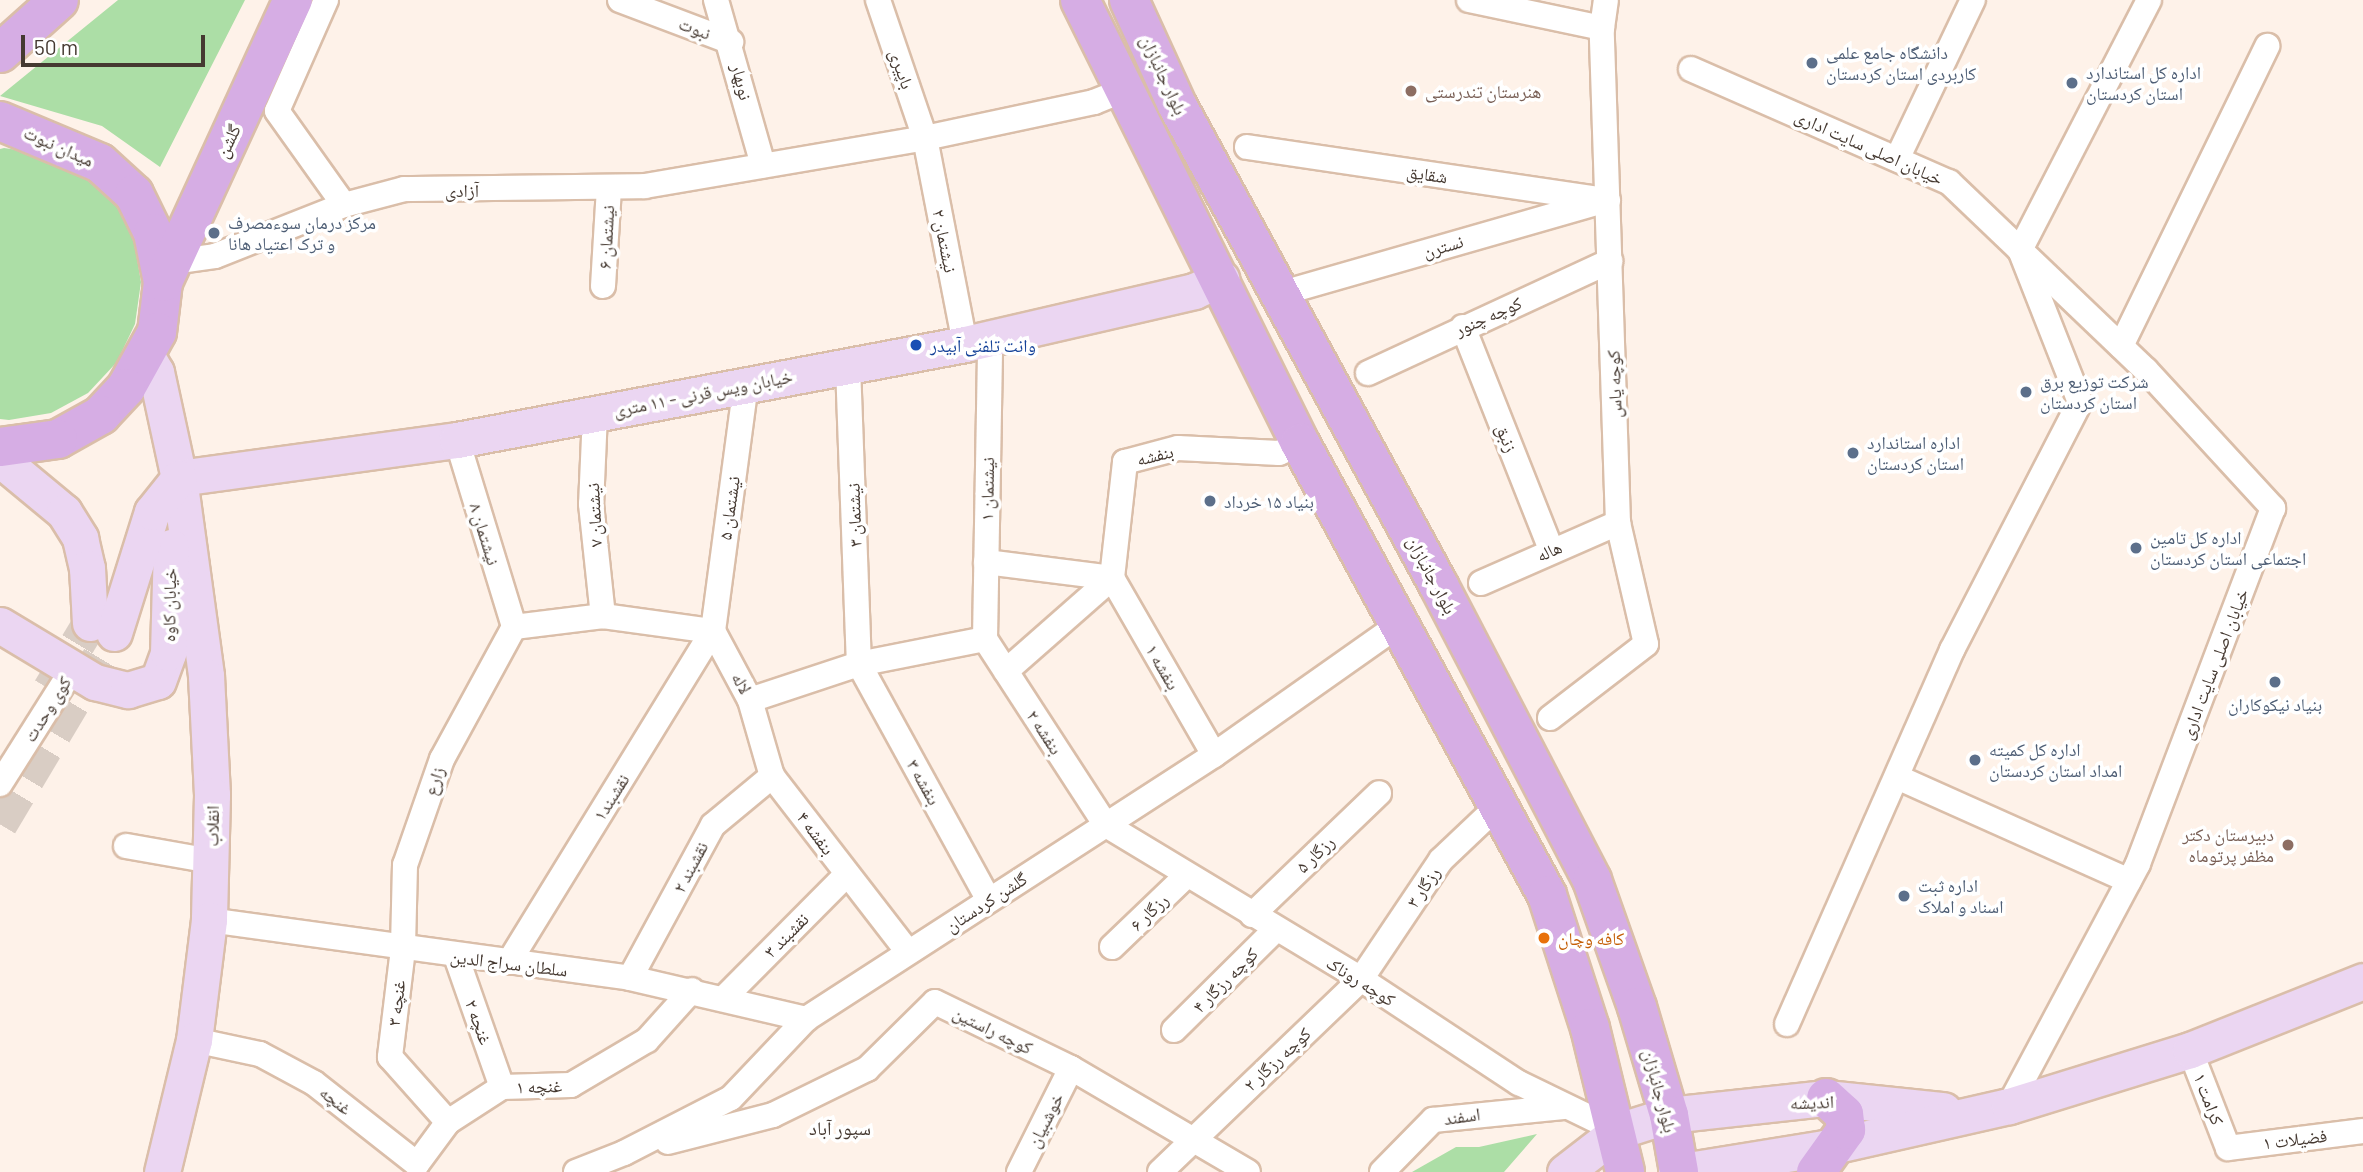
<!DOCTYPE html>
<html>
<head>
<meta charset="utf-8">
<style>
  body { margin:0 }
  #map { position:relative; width:2363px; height:1172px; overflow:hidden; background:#fef2e9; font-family:Barlow,"Noto Naskh Arabic",sans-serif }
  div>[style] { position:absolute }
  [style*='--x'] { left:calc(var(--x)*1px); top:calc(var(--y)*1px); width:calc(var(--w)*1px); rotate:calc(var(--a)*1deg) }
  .green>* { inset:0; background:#acdea6 }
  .secondary-tunnel>* { height:35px; margin-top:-17.5px; transform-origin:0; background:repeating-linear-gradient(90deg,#d9cdc4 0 35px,transparent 0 53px) }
  .roads { filter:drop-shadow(2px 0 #dabea9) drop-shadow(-2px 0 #dabea9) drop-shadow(0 2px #dabea9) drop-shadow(0 -2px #dabea9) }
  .street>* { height:24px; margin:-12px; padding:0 12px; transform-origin:12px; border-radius:12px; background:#fff }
  .secondary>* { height:35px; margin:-17.5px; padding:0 17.5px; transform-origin:17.5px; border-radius:17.5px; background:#ebd6f2 }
  .primary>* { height:38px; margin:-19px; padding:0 19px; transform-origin:19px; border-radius:19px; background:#d6ade4 }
  .dots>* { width:19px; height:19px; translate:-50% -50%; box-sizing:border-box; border:4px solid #fff; border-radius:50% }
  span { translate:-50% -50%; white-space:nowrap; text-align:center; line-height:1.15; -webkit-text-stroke:7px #fff; paint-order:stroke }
  .street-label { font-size:18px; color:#453931 }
  .service-label { font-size:18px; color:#4e5e75 }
  .left { translate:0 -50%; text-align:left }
  .education-label { font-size:18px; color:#785e54 }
  .right { translate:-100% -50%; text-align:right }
  .transit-label { font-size:18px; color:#164399 }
  .food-label { font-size:18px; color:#c56008 }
  .neighbourhood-label { font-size:19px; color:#453931 }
  .scale { position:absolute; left:21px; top:35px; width:184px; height:32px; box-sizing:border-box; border:4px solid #453931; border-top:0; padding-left:9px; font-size:21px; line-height:24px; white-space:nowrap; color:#453931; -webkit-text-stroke:5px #fff; paint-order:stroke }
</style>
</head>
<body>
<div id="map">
  <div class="green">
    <div style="clip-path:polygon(118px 0,245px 0,160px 167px,102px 126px,0 96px)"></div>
    <div style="clip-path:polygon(4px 148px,46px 154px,84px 173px,115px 203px,134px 240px,141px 282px,135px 324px,117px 362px,88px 393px,51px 413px,9px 420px,0 419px,0 149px)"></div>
    <div style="clip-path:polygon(1537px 1134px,1504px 1172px,1412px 1172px,1456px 1147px,1479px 1147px)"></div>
  </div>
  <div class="secondary-tunnel">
    <div style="--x:50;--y:689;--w:77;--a:-58.8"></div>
    <div style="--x:0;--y:824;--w:222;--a:-59.2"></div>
  </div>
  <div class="roads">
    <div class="street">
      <div style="--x:326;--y:0;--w:121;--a:113.8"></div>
      <div style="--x:277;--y:111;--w:115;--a:54.5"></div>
      <div style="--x:620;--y:0;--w:119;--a:20.7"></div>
      <div style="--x:716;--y:0;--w:172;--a:74.1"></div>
      <div style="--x:878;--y:0;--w:146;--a:71.2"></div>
      <div style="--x:925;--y:138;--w:210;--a:79"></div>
      <div style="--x:1469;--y:0;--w:136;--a:11.9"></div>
      <div style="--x:1691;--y:69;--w:282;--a:23.7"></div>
      <div style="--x:1949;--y:182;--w:272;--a:43.7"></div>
      <div style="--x:2146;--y:370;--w:188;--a:47.4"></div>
      <div style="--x:2273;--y:508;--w:381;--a:110.8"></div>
      <div style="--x:2138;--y:864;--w:274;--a:118.1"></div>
      <div style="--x:1247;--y:147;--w:365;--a:8.4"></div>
      <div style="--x:1897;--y:159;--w:176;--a:-64.5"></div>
      <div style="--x:172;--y:262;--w:43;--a:-7.9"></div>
      <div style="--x:215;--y:256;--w:139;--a:-21.6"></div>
      <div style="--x:344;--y:205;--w:62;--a:-14.9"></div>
      <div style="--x:404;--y:189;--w:241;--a:-0.7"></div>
      <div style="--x:645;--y:186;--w:284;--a:-9.7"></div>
      <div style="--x:925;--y:138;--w:173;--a:-12"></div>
      <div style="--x:1094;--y:102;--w:32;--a:-22"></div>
      <div style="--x:603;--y:286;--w:99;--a:-86.5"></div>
      <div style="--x:1279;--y:294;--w:331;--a:-16"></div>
      <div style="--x:1463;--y:327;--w:239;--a:68.4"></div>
      <div style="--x:2121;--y:346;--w:334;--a:-64"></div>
      <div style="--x:848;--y:366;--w:298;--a:87.9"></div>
      <div style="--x:859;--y:664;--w:269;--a:61.2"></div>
      <div style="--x:1368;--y:373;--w:267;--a:-24.8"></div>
      <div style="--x:595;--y:414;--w:90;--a:92.5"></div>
      <div style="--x:591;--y:504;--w:113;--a:83.9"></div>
      <div style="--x:457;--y:440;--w:195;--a:73"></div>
      <div style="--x:986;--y:562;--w:127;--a:7.2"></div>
      <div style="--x:1112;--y:578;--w:117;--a:-83.6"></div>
      <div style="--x:1125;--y:462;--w:55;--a:-14.8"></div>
      <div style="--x:1178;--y:448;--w:101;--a:2.8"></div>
      <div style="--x:1279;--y:453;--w:23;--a:-25"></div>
      <div style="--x:1112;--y:578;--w:204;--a:60"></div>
      <div style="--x:1481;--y:583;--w:150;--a:-23.7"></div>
      <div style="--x:514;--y:627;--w:150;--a:118.6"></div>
      <div style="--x:442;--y:759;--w:112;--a:109.2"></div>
      <div style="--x:405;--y:865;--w:84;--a:91.4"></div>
      <div style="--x:403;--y:949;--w:109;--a:96.9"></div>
      <div style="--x:390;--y:1057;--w:87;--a:48.3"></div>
      <div style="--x:448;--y:1122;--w:64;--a:-32.9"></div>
      <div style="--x:502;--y:1087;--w:69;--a:-1.7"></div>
      <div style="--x:571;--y:1085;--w:88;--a:-30.6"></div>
      <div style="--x:647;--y:1040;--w:67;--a:-48"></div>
      <div style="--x:514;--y:627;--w:90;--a:-7"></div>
      <div style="--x:603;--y:616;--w:111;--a:7.8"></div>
      <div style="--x:713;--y:631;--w:78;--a:61.8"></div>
      <div style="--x:750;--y:700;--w:79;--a:73.9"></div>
      <div style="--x:772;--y:776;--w:222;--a:52.3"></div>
      <div style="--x:985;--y:639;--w:222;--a:57"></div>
      <div style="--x:1106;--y:825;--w:298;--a:31.1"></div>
      <div style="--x:1361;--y:979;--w:189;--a:33.4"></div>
      <div style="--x:1519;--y:1083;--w:110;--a:25.9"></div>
      <div style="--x:985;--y:639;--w:300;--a:-89"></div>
      <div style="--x:1006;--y:671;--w:141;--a:-41.3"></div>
      <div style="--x:750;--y:700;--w:115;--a:-18.3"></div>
      <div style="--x:859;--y:664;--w:128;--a:-11.2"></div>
      <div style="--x:1550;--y:718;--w:121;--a:-37.6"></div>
      <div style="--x:1646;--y:644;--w:124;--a:-103"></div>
      <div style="--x:1618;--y:523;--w:495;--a:-91.9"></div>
      <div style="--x:1602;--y:28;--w:28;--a:-82"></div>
      <div style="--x:1897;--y:777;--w:254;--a:24.1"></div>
      <div style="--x:0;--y:784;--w:135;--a:-57.7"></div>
      <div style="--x:126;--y:846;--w:86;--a:10"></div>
      <div style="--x:1252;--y:915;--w:176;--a:-43.8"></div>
      <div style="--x:209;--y:920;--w:425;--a:7.8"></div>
      <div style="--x:630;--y:978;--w:181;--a:13.1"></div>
      <div style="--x:1112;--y:947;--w:103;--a:-43.8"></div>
      <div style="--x:456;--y:956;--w:139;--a:70.7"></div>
      <div style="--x:509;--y:962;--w:389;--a:-58.4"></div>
      <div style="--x:713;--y:631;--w:248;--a:-82.4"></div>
      <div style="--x:630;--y:978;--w:174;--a:-61.5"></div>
      <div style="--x:713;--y:825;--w:77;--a:-39.7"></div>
      <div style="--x:725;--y:997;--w:173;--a:-45.2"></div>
      <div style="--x:1787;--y:1024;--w:409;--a:-66.2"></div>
      <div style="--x:1952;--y:650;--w:279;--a:-62.7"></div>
      <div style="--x:2080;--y:402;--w:163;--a:-111.5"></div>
      <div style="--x:2020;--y:250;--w:281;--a:-62.7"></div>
      <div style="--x:1174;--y:1030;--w:142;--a:-44.7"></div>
      <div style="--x:194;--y:1040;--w:67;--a:12"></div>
      <div style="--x:260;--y:1054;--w:61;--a:28.2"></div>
      <div style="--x:314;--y:1083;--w:131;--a:38.2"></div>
      <div style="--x:417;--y:1164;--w:52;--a:-53.6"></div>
      <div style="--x:2190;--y:1050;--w:105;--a:68.8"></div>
      <div style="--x:2228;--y:1148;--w:136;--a:-7.2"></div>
      <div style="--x:668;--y:1142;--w:108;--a:-14.4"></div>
      <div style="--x:773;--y:1115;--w:105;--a:-26.1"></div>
      <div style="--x:867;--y:1069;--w:95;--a:-44.6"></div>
      <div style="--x:935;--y:1002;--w:151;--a:25.9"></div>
      <div style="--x:1071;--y:1068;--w:205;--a:30.4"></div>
      <div style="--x:576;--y:1172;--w:52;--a:-21.6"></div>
      <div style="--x:624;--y:1153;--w:120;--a:-27.2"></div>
      <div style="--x:731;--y:1098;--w:109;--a:-46.5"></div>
      <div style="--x:806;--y:1019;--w:486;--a:-32.9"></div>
      <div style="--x:1214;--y:755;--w:225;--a:-35.2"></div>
      <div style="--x:1019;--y:1172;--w:116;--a:-63.4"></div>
      <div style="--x:1160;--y:1172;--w:279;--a:-43.8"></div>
      <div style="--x:1361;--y:979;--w:143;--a:-56.1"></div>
      <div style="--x:1441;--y:860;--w:79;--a:-43.5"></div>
      <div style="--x:1382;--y:1172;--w:73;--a:-45.6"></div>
      <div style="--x:1433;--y:1120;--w:131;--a:-5.7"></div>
    </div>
    <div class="secondary">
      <div style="--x:146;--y:355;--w:20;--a:60"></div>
      <div style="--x:156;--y:372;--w:108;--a:77.8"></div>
      <div style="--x:179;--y:478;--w:200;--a:82.2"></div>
      <div style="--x:206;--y:676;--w:119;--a:87.1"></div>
      <div style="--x:212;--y:795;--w:125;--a:91.4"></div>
      <div style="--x:209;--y:920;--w:121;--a:97.1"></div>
      <div style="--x:194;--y:1040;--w:136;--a:103.6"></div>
      <div style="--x:0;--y:459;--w:83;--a:39.6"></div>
      <div style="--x:64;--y:512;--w:31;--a:58"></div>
      <div style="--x:80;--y:538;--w:31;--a:77"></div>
      <div style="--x:87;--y:568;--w:55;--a:86.9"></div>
      <div style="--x:179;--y:478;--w:281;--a:-7.8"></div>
      <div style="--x:457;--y:440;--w:517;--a:-10.7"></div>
      <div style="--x:965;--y:344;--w:235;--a:-13"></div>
      <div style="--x:1194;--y:291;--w:30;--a:-24"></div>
      <div style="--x:0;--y:625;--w:111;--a:31"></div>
      <div style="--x:95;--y:682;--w:34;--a:14"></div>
      <div style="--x:128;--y:690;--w:31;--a:-17"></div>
      <div style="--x:158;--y:681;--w:30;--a:-70"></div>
      <div style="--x:168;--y:653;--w:106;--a:-88.4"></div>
      <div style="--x:114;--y:633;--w:127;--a:-72.6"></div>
      <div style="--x:152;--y:512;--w:43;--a:-51.5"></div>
      <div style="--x:1565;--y:1172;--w:67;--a:-37.7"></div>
      <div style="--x:1618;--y:1131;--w:53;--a:-17.4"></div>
      <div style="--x:1669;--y:1115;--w:158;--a:-6.2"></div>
      <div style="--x:1826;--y:1098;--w:118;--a:5.9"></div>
      <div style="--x:1676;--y:1172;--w:150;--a:-9.2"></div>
      <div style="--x:1824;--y:1148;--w:190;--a:-12.8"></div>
      <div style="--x:2009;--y:1106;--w:189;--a:-17.2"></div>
      <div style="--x:2190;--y:1050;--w:186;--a:-21.7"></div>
    </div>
    <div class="primary">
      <div style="--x:1080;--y:0;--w:495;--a:63.6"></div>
      <div style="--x:1300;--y:443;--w:515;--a:61.35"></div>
      <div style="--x:1547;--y:895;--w:140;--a:72.1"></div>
      <div style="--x:1590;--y:1028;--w:148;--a:76.3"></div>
      <div style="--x:1129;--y:0;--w:115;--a:65.4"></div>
      <div style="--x:1177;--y:105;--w:548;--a:61.42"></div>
      <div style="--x:1439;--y:586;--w:331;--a:62.5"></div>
      <div style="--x:1592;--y:880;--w:135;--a:70.5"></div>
      <div style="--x:1637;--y:1007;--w:113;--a:73.5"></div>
      <div style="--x:1669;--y:1115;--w:58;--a:80"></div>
      <div style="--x:0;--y:53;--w:79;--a:-41.9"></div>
      <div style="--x:0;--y:121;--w:108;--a:22.8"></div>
      <div style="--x:100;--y:163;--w:46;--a:42.4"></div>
      <div style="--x:134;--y:194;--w:43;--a:64"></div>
      <div style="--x:153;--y:233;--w:50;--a:78.5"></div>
      <div style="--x:163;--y:282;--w:50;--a:96.8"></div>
      <div style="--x:157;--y:332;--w:64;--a:119"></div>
      <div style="--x:126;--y:388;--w:37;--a:133"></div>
      <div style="--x:101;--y:415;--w:49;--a:150.8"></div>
      <div style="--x:58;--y:439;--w:59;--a:172.1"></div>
      <div style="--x:163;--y:282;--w:311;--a:-65.3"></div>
      <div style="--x:1816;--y:1172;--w:52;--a:-54.5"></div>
      <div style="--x:1846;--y:1130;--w:16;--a:-97"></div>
      <div style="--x:1844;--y:1114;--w:24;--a:-138"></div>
    </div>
  </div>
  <div class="dots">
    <div style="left:1812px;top:63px;background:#5c6f8a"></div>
    <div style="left:2072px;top:83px;background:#5c6f8a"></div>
    <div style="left:1411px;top:91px;background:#8d6e63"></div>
    <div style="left:214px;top:233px;background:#5c6f8a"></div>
    <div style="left:916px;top:345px;background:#1a4fb4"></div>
    <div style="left:2026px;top:392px;background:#5c6f8a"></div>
    <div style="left:1853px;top:453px;background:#5c6f8a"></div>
    <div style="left:1210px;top:501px;background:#5c6f8a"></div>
    <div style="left:2136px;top:548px;background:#5c6f8a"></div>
    <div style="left:2275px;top:682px;background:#5c6f8a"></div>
    <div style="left:1975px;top:760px;background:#5c6f8a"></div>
    <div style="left:2288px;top:845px;background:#8d6e63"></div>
    <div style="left:1904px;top:896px;background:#5c6f8a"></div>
    <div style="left:1544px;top:938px;background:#e8710a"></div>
  </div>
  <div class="street-label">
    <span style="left:695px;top:28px;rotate:21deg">نبوت</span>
    <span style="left:902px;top:69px;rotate:71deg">باپیری</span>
    <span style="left:1164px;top:75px;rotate:65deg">بلوار جانبازان</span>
    <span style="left:742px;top:82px;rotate:76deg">نوبهار</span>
    <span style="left:228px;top:141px;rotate:-65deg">گلشن</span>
    <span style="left:59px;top:146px;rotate:24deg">میدان نبوت</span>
    <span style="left:1869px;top:147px;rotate:24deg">خیابان اصلی سایت اداری</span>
    <span style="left:1427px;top:174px;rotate:8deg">شقایق</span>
    <span style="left:462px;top:190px">آزادی</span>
    <span style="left:606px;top:237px;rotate:-87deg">نیشتمان ۶</span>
    <span style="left:945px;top:241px;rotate:79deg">۲ نیشتمان</span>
    <span style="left:1443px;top:246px;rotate:-16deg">نسترن</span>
    <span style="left:1488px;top:316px;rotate:-24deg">کوچه چنور</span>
    <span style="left:1614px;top:384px;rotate:-92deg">کوچه یاس</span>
    <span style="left:703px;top:393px;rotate:-11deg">خیابان ویس قرنی - ۱۱ متری</span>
    <span style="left:1507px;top:438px;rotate:68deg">زنبق</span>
    <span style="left:1155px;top:455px;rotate:-14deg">بنفشه</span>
    <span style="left:987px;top:489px;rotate:-89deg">نیشتمان ۱</span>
    <span style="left:729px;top:508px;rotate:-82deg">نیشتمان ۵</span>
    <span style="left:594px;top:515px;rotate:-93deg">نیشتمان ۷</span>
    <span style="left:854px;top:515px;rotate:-92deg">نیشتمان ۳</span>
    <span style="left:485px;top:534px;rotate:73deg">نیشتمان ۸</span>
    <span style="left:1549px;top:551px;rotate:-24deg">هاله</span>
    <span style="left:1432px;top:575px;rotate:62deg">بلوار جانبازان</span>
    <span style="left:169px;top:605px;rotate:-89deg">خیابان کاوه</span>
    <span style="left:2214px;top:664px;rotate:-69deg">خیابان اصلی سایت اداری</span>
    <span style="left:1163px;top:667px;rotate:60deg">بنفشه ۱</span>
    <span style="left:742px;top:683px;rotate:60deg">لاله</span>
    <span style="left:47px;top:709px;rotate:-58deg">کوی وحدت</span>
    <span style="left:1045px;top:732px;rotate:57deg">بنفشه ۲</span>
    <span style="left:434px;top:781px;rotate:-71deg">زارع</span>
    <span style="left:924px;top:782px;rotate:61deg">بنفشه ۳</span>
    <span style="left:611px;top:797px;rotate:-58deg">نقشبند۱</span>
    <span style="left:212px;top:826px;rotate:-89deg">انقلاب</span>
    <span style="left:816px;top:833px;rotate:53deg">بنفشه ۴</span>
    <span style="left:1315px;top:854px;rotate:-44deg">رزگار ۵</span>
    <span style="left:690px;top:867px;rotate:-62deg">نقشبند ۲</span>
    <span style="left:1423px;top:887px;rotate:-56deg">رزگار ۳</span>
    <span style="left:986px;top:902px;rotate:-33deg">گلشن کردستان</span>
    <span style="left:1149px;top:912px;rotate:-44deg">رزگار ۶</span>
    <span style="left:786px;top:935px;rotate:-45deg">نقشبند ۳</span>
    <span style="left:509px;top:963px;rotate:7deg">سلطان سراج الدین</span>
    <span style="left:1225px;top:980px;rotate:-45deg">کوچه رزگار ۴</span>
    <span style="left:1361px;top:981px;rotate:32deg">کوچه روناک</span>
    <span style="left:396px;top:1003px;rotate:-83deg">غنچه ۳</span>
    <span style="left:479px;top:1022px;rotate:70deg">غنچه ۲</span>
    <span style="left:993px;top:1030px;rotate:26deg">کوچه راستین</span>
    <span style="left:1277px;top:1059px;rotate:-43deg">کوچه رزگار ۲</span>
    <span style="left:539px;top:1086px;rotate:-2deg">غنچه ۱</span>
    <span style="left:1660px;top:1091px;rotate:75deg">بلوار جانبازان</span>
    <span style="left:2209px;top:1099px;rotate:69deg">کرامت ۱</span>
    <span style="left:336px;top:1100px;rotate:38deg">غنچه</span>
    <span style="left:1812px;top:1102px;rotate:-2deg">اندیشه</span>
    <span style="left:1462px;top:1116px;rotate:-8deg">اسفند</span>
    <span style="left:1045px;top:1120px;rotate:-63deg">خوشبیان</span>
    <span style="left:2295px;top:1139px;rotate:-7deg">فضیلات ۱</span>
  </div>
  <div class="service-label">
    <span class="left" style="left:1826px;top:63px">دانشگاه جامع علمی<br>کاربردی استان کردستان</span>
    <span class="left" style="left:2086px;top:83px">اداره کل استاندارد<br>استان کردستان</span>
    <span class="left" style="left:228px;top:233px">مرکز درمان سوءمصرف<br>و ترک اعتیاد هانا</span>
    <span class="left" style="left:2040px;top:392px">شرکت توزیع برق<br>استان کردستان</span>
    <span class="left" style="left:1867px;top:453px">اداره استاندارد<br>استان کردستان</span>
    <span class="left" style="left:1224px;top:501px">بنیاد ۱۵ خرداد</span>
    <span class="left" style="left:2150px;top:548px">اداره کل تامین<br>اجتماعی استان کردستان</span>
    <span style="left:2275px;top:704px">بنیاد نیکوکاران</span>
    <span class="left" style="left:1989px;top:760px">اداره کل کمیته<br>امداد استان کردستان</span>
    <span class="left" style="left:1918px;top:896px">اداره ثبت<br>اسناد و املاک</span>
  </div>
  <div class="education-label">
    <span class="left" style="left:1425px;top:91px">هنرستان تندرستی</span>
    <span class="right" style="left:2274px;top:845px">دبیرستان دکتر<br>مظفر پرتوماه</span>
  </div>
  <div class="transit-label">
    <span class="left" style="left:930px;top:345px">وانت تلفنی آبیدر</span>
  </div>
  <div class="food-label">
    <span class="left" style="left:1558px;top:938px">کافه وچان</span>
  </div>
  <div class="neighbourhood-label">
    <span style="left:840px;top:1128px">سپور آباد</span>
  </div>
  <div class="scale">50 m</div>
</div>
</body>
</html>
